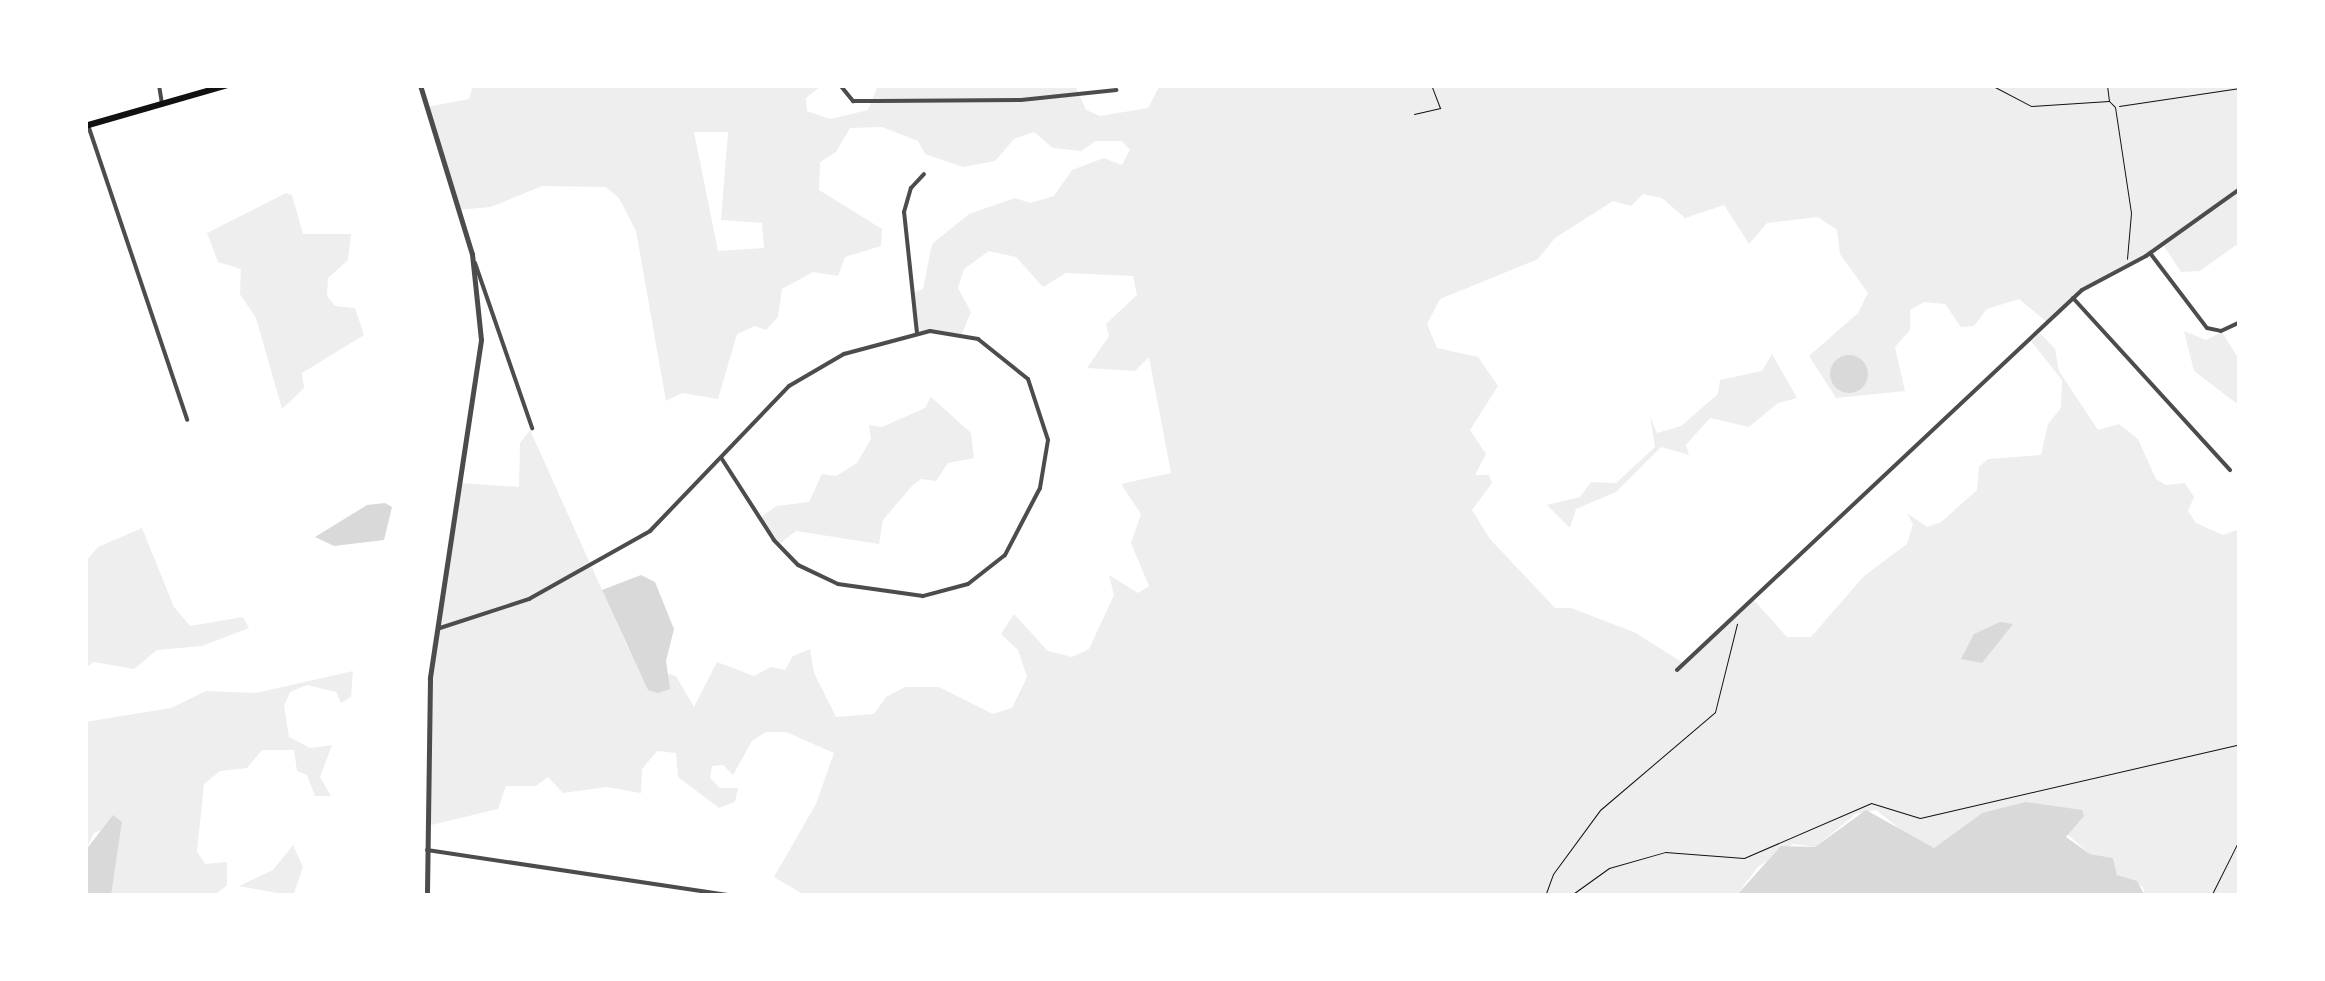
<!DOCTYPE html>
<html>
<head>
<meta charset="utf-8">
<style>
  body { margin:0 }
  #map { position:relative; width:2325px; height:981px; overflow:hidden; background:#fff; font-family:Signika,sans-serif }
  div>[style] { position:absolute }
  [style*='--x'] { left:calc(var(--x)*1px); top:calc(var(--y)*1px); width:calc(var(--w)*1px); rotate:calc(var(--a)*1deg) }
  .green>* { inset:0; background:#eee }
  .water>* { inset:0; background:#d9d9d9 }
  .round { border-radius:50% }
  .path>* { height:1px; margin:-0.5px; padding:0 0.5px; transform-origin:0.5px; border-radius:0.5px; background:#111 }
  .minor>* { height:4px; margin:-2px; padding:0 2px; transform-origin:2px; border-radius:2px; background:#4c4c4c }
  .tertiary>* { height:5px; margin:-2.5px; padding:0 2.5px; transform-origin:2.5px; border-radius:2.5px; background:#4c4c4c }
  .primary>* { height:6px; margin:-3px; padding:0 3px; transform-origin:3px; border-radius:3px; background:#111 }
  span { translate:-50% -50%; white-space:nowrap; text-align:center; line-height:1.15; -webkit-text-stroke:10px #fff; paint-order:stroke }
  .frame { position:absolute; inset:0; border:88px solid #fff; pointer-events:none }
</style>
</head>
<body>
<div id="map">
  <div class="green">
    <div style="clip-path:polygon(evenodd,473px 85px,822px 85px,806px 98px,807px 111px,830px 119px,868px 110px,878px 85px,1075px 85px,1086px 110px,1100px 116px,1148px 108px,1160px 85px,2240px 85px,2239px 243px,2200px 271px,2181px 272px,2164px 246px,2084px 289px,2048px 323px,2019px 299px,1987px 309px,1974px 326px,1961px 327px,1945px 304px,1924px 302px,1910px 310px,1910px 330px,1895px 347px,1905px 391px,1836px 398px,1809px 356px,1858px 313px,1868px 293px,1840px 254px,1837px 230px,1818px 217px,1767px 223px,1749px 244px,1724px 205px,1685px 218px,1662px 198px,1643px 194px,1631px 206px,1613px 201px,1555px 238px,1538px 259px,1440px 299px,1427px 324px,1437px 348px,1478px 357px,1498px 386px,1470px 430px,1486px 454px,1475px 475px,1489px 475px,1492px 483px,1472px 510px,1490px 539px,1555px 608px,1571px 608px,1634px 632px,1685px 664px,1754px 600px,1787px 637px,1811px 637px,1864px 576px,1907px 544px,1913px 524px,1907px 513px,1927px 527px,1941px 522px,1977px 490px,1979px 467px,1988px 459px,2041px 455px,2048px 424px,2061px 408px,2062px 380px,2031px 341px,2040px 333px,2055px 349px,2059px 371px,2098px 430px,2119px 424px,2138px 439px,2156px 479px,2166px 485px,2185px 483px,2194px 497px,2188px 511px,2196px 523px,2223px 535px,2240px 529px,2240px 896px,2145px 896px,2143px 887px,2117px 875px,2113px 858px,2090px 854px,2067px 834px,1982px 813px,1934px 848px,1921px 846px,1876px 810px,1856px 814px,1815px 847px,1793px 844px,1758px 867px,1736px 896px,806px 896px,774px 877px,816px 804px,834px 753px,786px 732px,766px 732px,752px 741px,733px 775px,723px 765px,712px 766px,710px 778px,720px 788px,738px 788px,735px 802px,719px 808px,678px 777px,676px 753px,657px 751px,642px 769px,641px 793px,607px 787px,563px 793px,548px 777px,536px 786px,506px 786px,498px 809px,427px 826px,432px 646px,460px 483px,519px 487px,520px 443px,530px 430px,630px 652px,670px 688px,665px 673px,676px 676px,694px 707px,717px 662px,754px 676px,771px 667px,785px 670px,793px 656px,810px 649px,814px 673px,836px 717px,874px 714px,886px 697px,905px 687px,939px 687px,993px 714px,1012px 708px,1027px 677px,1018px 650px,1001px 634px,1014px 614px,1048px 651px,1072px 657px,1089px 649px,1114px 595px,1109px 575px,1138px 593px,1149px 586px,1131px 543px,1141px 514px,1121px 484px,1171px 473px,1149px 357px,1135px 371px,1087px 368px,1109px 336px,1106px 324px,1137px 295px,1133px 276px,1066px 273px,1043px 287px,1016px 257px,989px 251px,964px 269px,958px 288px,971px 312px,962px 334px,914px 330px,911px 294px,923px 289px,932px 244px,969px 214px,1015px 198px,1030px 203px,1054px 196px,1072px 170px,1104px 158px,1122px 165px,1130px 150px,1122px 141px,1096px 141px,1081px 151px,1053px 148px,1034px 132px,1014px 139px,995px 161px,963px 167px,925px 154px,918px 141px,882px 127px,850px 128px,836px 152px,820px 162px,819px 190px,882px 229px,881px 246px,845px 257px,838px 276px,813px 272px,782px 289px,778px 317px,766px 330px,755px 326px,737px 334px,718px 399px,682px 393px,666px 401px,636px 231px,619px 198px,606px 187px,542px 186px,491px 207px,457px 210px,426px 107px,469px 99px,473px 85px,694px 132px,728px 132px,721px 220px,762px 223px,764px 248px,718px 251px,694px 132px)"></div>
    <div style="clip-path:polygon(286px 193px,292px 195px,303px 234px,351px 234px,348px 260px,328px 278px,327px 296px,335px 306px,355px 308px,364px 335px,302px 373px,304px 388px,282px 409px,256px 318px,240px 294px,241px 269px,218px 262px,207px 233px)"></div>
    <div style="clip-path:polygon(2184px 331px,2206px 340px,2222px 332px,2240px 361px,2240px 406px,2194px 371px)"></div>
    <div style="clip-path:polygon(1772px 354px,1797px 398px,1778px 403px,1749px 427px,1710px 418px,1686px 445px,1689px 455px,1661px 447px,1616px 492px,1576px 509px,1570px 528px,1547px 505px,1580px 497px,1591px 482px,1616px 483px,1655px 447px,1650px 416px,1657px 433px,1681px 426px,1718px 394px,1720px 380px,1762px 371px)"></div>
    <div style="clip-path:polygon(931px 397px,971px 433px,974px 458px,948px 463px,936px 481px,921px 479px,911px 487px,883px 520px,879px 544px,796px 531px,778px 545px,767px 534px,760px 518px,776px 506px,809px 502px,822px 474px,836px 476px,857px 463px,871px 439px,869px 425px,882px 427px,925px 408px)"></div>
    <div style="clip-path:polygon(142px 528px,174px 607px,190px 626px,243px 617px,249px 628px,202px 646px,157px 650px,134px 669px,94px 662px,85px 668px,85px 562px,98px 547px)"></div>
    <div style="clip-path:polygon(353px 671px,351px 697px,341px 703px,336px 692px,307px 685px,290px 692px,284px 706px,289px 737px,310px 748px,332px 745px,320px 777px,331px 796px,315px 796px,307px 775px,297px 771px,294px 750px,262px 750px,247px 768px,220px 771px,204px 784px,197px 851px,205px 864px,227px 862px,227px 885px,214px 896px,111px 896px,122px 822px,94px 833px,85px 852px,85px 722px,171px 708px,206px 691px,256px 693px)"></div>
    <div style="clip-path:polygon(293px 845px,303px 867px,293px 896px,239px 886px,273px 870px)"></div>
  </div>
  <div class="water">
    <div class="round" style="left:1830px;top:355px;width:38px;height:38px"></div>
    <div style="clip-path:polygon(385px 503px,392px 507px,384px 540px,334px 546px,315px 537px,367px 505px)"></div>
    <div style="clip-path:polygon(641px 575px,655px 582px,674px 629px,666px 661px,670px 689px,658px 693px,648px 690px,602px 590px)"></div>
    <div style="clip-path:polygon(2000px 622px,2013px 624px,1982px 663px,1961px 659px,1974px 634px)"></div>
    <div style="clip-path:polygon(2026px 802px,2082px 810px,2084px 816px,2066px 837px,2090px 854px,2113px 858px,2117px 875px,2137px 881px,2145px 896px,1736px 896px,1781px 846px,1815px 847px,1866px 810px,1934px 848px,1982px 813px)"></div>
    <div style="clip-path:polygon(113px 815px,122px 822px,111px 896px,85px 896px,85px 851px)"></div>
  </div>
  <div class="path">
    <div style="--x:1906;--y:85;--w:18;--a:0"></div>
    <div style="--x:1991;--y:85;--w:45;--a:27.7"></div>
    <div style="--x:2031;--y:106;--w:78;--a:-3.7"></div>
    <div style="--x:2109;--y:101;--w:8;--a:45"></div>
    <div style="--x:2115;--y:107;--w:107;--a:81.4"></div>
    <div style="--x:2131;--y:213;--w:46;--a:95"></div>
    <div style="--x:2107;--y:85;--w:16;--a:83"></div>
    <div style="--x:2119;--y:106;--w:122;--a:-8.5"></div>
    <div style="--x:1414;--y:114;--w:27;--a:-13"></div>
    <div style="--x:1440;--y:108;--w:25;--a:-111"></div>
    <div style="--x:1545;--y:896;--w:23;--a:-70"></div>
    <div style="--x:1553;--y:874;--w:79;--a:-53.7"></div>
    <div style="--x:1600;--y:810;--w:151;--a:-40.4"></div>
    <div style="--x:1715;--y:712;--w:91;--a:-76"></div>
    <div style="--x:1570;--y:896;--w:48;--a:-35.7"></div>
    <div style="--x:1609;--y:868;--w:58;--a:-15.9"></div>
    <div style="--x:1665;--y:852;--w:79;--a:4.3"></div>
    <div style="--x:1744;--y:858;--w:138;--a:-23.4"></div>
    <div style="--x:1871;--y:803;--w:51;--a:17"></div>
    <div style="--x:1920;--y:818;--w:328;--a:-13"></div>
    <div style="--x:2211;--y:896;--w:65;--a:-63.4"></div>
  </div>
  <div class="minor">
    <div style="--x:159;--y:85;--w:20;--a:81"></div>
    <div style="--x:840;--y:85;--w:21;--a:51"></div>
    <div style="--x:853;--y:101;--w:24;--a:0"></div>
    <div style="--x:877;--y:101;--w:144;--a:-0.4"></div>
    <div style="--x:1021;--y:100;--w:96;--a:-6"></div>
    <div style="--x:88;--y:125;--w:311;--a:71.4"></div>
    <div style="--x:2150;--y:253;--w:94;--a:52.8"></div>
    <div style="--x:2207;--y:328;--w:14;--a:12"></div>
    <div style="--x:2221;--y:331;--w:21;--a:-25"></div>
    <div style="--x:475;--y:263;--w:175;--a:70.9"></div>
    <div style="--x:2073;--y:298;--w:233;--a:47.6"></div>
    <div style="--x:917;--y:333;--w:122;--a:-96.1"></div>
    <div style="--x:904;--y:212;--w:25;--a:-74"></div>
    <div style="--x:911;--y:188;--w:19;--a:-47"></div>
    <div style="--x:440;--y:628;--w:94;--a:-18"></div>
    <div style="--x:529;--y:599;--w:139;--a:-29.3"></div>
    <div style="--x:650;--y:531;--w:201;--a:-46.2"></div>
    <div style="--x:789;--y:386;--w:64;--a:-30.2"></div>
    <div style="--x:844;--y:354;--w:89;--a:-15"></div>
    <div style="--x:930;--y:331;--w:49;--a:9.5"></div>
    <div style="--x:978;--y:339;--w:64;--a:38.7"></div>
    <div style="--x:1028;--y:379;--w:64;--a:71.8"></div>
    <div style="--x:1048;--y:440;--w:49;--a:99.5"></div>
    <div style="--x:1040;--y:488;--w:76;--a:117.6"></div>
    <div style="--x:1005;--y:555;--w:47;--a:141.9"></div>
    <div style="--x:968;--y:584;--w:47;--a:165.1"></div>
    <div style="--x:923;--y:596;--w:86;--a:-172"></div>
    <div style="--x:838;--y:584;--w:44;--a:-154.6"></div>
    <div style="--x:798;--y:565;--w:35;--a:-134"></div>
    <div style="--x:774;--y:540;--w:96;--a:-122.7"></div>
    <div style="--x:1677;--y:670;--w:555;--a:-43.18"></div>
    <div style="--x:2082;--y:290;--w:72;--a:-28"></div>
    <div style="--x:2146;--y:256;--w:115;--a:-35.5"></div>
    <div style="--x:427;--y:850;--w:309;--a:8.5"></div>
  </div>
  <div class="tertiary">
    <div style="--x:420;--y:85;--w:177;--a:72.9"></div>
    <div style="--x:472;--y:254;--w:86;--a:84"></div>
    <div style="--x:481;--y:340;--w:342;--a:98.6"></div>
    <div style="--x:430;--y:678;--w:218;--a:90.8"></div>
  </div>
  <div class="primary">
    <div style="--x:85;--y:126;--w:149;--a:-16"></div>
  </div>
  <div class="frame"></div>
</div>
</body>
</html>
